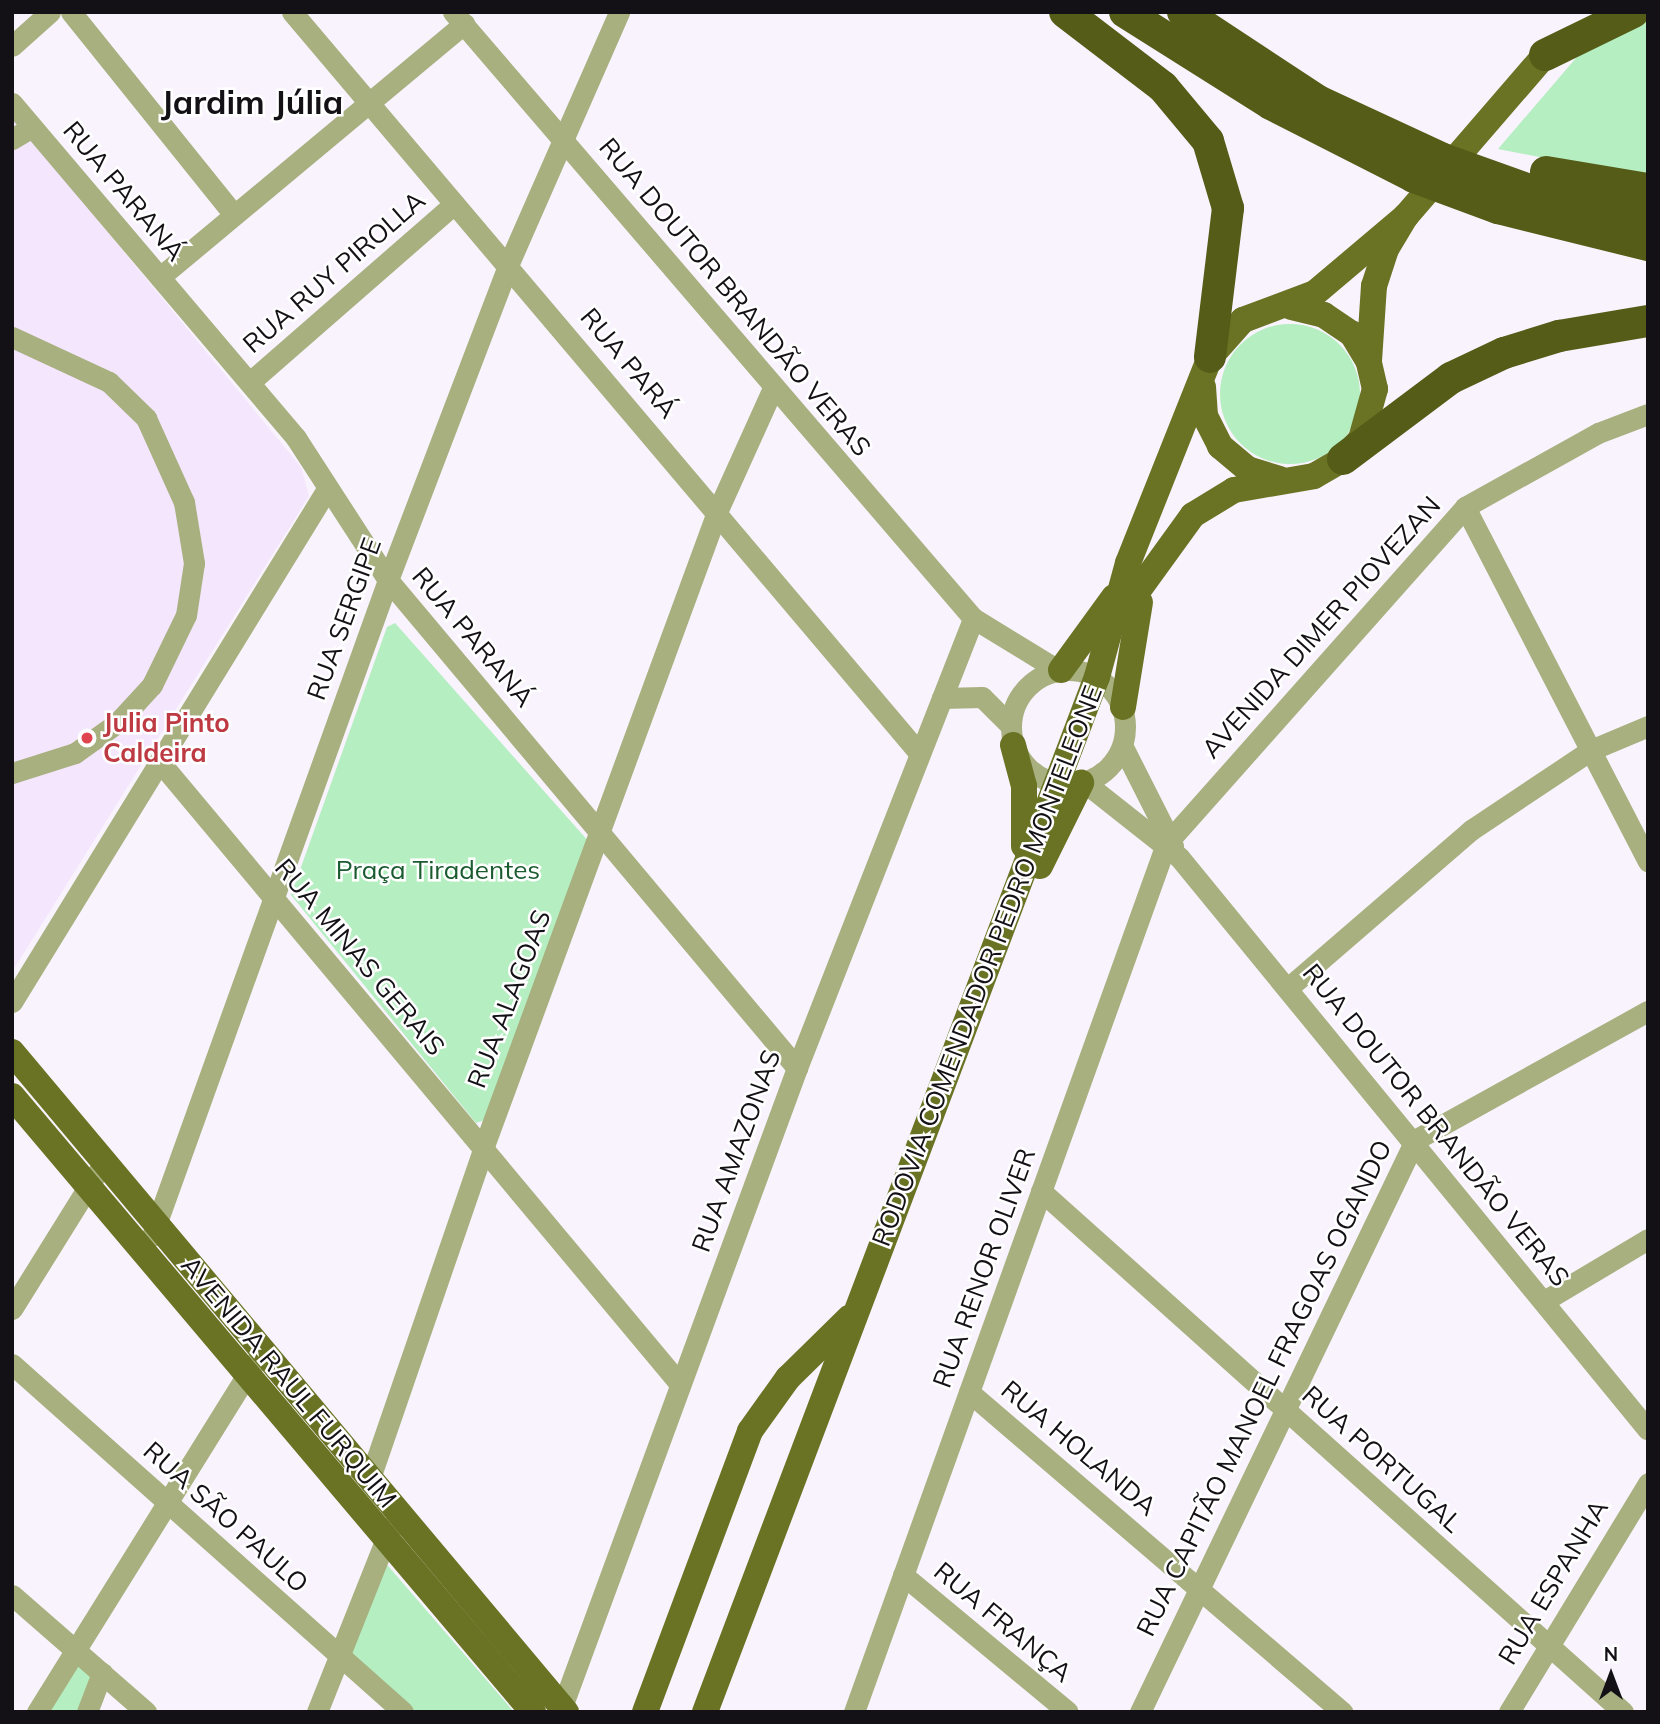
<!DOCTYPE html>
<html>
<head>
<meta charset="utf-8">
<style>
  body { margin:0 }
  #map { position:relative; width:1660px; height:1724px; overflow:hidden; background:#f9f3fd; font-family:Mulish,sans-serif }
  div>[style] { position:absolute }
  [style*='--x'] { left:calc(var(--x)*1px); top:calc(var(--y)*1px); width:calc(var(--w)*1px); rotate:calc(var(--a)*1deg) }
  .built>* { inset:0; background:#f4e6fd }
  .green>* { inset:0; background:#b5eec1 }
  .round { border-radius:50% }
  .minor>* { height:21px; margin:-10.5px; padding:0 10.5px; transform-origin:10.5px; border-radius:10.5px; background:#a8b07f }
  .minor>.ring { margin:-10.5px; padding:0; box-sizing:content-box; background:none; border:21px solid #a8b07f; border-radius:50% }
  .major>* { height:26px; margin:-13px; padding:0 13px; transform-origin:13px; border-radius:13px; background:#697323 }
  .highway>* { height:32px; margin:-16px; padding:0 16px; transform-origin:16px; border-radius:16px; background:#545c17 }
  .dots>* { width:19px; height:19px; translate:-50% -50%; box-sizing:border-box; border:4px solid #fff; border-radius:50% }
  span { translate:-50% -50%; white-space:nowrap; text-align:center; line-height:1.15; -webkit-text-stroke:5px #fff; paint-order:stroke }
  .street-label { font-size:26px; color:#141116 }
  .health-label { font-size:26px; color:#be3a42; font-weight:700 }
  .left { translate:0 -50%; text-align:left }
  .park-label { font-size:26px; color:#1a5b30 }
  .district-label { font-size:33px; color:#141116; font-weight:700 }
  .frame { position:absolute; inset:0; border:14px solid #141116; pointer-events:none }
  .north { position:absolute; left:1576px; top:1640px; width:70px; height:70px; -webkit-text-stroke:5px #fff; paint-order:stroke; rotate:0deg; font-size:19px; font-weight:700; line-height:28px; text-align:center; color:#141116 }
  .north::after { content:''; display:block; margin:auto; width:24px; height:32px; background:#141116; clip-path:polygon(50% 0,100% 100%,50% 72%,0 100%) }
</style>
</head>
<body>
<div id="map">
  <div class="built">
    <div style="clip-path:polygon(12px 116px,301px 467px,309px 496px,12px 972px)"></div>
  </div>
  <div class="green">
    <div style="clip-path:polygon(1648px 19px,1648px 178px,1498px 149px,1576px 58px,1614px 30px)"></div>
    <div class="round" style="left:1220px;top:324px;width:140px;height:140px"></div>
    <div style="clip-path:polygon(395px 623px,590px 843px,485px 1120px,476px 1123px,291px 895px,387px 627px)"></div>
    <div style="clip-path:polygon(383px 1560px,514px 1712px,413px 1712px,349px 1653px)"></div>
    <div style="clip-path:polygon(76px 1659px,96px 1678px,82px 1712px,44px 1712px)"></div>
  </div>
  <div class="minor">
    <div style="--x:71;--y:12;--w:260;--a:51.2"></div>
    <div style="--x:292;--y:12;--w:971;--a:49.76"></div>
    <div style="--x:453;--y:12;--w:799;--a:49.37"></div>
    <div style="--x:973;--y:618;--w:100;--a:31.5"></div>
    <div style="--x:12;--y:46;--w:51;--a:-41.8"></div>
    <div style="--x:12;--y:103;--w:439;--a:49.7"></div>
    <div style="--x:296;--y:438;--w:169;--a:57.1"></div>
    <div style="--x:388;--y:580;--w:637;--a:50.03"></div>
    <div style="--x:12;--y:139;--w:23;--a:-31"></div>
    <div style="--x:160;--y:277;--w:396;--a:-39.8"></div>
    <div style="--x:12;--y:337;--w:107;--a:24.9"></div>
    <div style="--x:109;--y:382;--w:52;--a:44.2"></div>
    <div style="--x:146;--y:418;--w:92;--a:65.7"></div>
    <div style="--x:184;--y:502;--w:62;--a:80.7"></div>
    <div style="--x:194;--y:563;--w:53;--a:98.7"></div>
    <div style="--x:186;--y:615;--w:78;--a:115.9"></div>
    <div style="--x:152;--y:685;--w:52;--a:132.6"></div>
    <div style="--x:117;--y:723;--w:52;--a:144.5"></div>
    <div style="--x:75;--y:753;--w:66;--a:162.4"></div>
    <div style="--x:250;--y:382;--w:271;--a:-41.1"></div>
    <div style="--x:1465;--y:507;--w:399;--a:62.7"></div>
    <div class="ring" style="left:1011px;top:670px;width:93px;height:93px"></div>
    <div style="--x:942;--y:698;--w:40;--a:-1.4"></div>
    <div style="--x:982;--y:697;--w:40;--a:45"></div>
    <div style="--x:1123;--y:747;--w:111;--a:63.2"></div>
    <div style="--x:159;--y:761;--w:811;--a:50.1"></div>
    <div style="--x:1084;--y:782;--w:121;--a:38.3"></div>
    <div style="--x:1179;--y:857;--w:740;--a:50.7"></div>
    <div style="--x:1288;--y:988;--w:242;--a:-40.8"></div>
    <div style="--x:1471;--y:830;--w:144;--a:-33.7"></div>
    <div style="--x:1591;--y:750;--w:62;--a:-22.8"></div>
    <div style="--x:12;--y:1002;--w:602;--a:-58.45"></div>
    <div style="--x:1041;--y:1191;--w:781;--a:41.83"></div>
    <div style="--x:152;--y:1236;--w:697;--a:-70.21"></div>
    <div style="--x:388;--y:580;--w:339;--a:-69.1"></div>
    <div style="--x:509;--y:263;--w:274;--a:-66.3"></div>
    <div style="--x:1544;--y:1301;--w:121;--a:-30.8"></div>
    <div style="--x:12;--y:1309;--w:159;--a:-58.1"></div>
    <div style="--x:12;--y:1364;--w:523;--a:41.67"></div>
    <div style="--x:969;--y:1392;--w:492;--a:40.6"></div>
    <div style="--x:370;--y:1478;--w:351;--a:-71"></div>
    <div style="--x:484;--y:1146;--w:675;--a:-69.82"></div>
    <div style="--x:717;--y:512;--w:136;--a:-65.7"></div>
    <div style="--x:903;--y:1575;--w:214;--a:39.7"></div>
    <div style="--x:12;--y:1595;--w:178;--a:41.1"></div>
    <div style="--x:562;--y:1707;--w:681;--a:-69.81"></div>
    <div style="--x:797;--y:1068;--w:483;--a:-68.6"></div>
    <div style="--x:37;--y:1712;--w:411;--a:-58.1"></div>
    <div style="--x:87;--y:1712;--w:42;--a:-69"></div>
    <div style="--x:317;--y:1712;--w:200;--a:-68.3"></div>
    <div style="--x:854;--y:1712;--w:922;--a:-70.23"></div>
    <div style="--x:1166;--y:844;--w:451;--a:-48.4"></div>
    <div style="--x:1465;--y:507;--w:152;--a:-29.1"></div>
    <div style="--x:1598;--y:433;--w:53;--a:-20.8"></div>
    <div style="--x:1140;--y:1712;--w:635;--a:-64.32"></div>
    <div style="--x:1415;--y:1140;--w:266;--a:-29"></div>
    <div style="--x:1509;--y:1712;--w:268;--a:-58.7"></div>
  </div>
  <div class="major">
    <div style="--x:1369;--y:361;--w:75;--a:-86.2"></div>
    <div style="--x:1374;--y:286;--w:39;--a:-72"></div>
    <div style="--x:1386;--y:249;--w:39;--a:-59"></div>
    <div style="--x:1406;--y:216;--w:213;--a:-49.2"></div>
    <div style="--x:1203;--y:387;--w:29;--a:86"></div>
    <div style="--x:1205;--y:416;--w:34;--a:63"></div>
    <div style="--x:1220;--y:446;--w:35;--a:40"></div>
    <div style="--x:1247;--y:469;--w:34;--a:17"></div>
    <div style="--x:1122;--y:613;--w:121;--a:-54.1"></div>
    <div style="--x:1193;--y:515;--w:48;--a:-31.4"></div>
    <div style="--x:1234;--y:490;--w:81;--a:-9.9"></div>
    <div style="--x:1314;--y:476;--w:34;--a:-30"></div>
    <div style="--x:1343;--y:459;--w:27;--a:-48"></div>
    <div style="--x:1361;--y:439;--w:52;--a:-74.4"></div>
    <div style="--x:1375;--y:389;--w:28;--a:-103"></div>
    <div style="--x:1369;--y:362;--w:33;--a:-121"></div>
    <div style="--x:1352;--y:334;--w:34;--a:-146"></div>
    <div style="--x:1324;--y:315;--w:34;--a:-166"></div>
    <div style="--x:1061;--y:670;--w:90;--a:-54"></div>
    <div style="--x:1123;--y:707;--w:106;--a:-80.8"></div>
    <div style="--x:1013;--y:745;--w:42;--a:75"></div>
    <div style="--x:1024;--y:786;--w:60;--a:90"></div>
    <div style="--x:1040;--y:866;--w:93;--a:-63.7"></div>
    <div style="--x:12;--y:1052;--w:862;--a:49.99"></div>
    <div style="--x:12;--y:1096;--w:807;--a:49.78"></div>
    <div style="--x:645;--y:1712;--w:300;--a:-69.5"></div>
    <div style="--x:750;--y:1431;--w:65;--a:-54.4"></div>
    <div style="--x:788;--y:1378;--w:86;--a:-44.5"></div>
    <div style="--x:705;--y:1712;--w:1107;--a:-69.26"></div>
    <div style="--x:1097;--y:677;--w:118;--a:-74.8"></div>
    <div style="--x:1128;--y:563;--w:222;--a:-68.3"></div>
    <div style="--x:1210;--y:357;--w:50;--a:-48.3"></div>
    <div style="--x:1243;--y:320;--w:77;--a:-20.6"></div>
    <div style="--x:1315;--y:293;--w:119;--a:-40.2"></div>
  </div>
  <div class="highway">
    <div style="--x:1065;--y:12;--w:123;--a:37.4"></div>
    <div style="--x:1163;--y:87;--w:70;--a:50.2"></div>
    <div style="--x:1208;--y:141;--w:70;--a:73.4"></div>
    <div style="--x:1228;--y:208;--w:150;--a:96.9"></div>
    <div style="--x:1125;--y:12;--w:173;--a:32.2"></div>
    <div style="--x:1271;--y:104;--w:161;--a:27"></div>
    <div style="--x:1414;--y:177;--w:90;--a:20.3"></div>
    <div style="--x:1498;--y:208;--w:154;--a:13.9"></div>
    <div style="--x:1183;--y:12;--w:162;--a:33.4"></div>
    <div style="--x:1318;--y:101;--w:138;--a:24.9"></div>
    <div style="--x:1443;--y:159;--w:89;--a:19.7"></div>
    <div style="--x:1527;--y:189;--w:124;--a:13"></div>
    <div style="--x:1545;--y:55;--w:98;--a:-26"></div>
    <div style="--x:1546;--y:172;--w:103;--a:9.5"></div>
    <div style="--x:1343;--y:459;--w:135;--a:-36.9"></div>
    <div style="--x:1451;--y:378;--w:59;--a:-25.3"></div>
    <div style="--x:1504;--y:353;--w:58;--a:-17.2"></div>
    <div style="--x:1559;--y:336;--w:90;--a:-9.6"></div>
  </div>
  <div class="dots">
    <div style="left:87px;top:738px;background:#e0444e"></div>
  </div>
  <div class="street-label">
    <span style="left:124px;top:191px;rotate:50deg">RUA PARANÁ</span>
    <span style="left:334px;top:272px;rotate:-41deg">RUA RUY PIROLLA</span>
    <span style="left:735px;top:297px;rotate:50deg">RUA DOUTOR BRANDÃO VERAS</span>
    <span style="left:629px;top:363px;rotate:50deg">RUA PARÁ</span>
    <span style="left:344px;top:619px;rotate:-70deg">RUA SERGIPE</span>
    <span style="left:1321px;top:627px;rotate:-48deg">AVENIDA DIMER PIOVEZAN</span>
    <span style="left:473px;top:637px;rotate:50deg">RUA PARANÁ</span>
    <span style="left:360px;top:957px;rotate:50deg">RUA MINAS GERAIS</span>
    <span style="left:987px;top:966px;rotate:-69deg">RODOVIA COMENDADOR PEDRO MONTELEONE</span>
    <span style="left:509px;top:999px;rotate:-69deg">RUA ALAGOAS</span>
    <span style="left:1436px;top:1125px;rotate:51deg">RUA DOUTOR BRANDÃO VERAS</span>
    <span style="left:736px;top:1151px;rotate:-70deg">RUA AMAZONAS</span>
    <span style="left:984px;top:1268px;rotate:-70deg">RUA RENOR OLIVER</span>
    <span style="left:289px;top:1382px;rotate:50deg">AVENIDA RAUL FURQUIM</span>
    <span style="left:1264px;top:1388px;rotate:-64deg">RUA CAPITÃO MANOEL FRAGOAS OGANDO</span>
    <span style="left:1079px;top:1448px;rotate:40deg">RUA HOLANDA</span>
    <span style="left:1382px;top:1459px;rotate:42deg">RUA PORTUGAL</span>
    <span style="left:226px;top:1517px;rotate:42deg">RUA SÃO PAULO</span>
    <span style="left:1553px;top:1582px;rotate:-59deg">RUA ESPANHA</span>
    <span style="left:1003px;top:1622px;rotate:40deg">RUA FRANÇA</span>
  </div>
  <div class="health-label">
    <span class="left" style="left:103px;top:738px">Julia Pinto<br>Caldeira</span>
  </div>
  <div class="park-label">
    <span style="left:438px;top:870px">Praça Tiradentes</span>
  </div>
  <div class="district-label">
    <span style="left:252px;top:102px">Jardim Júlia</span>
  </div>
  <div class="frame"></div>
  <div class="north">N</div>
</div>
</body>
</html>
